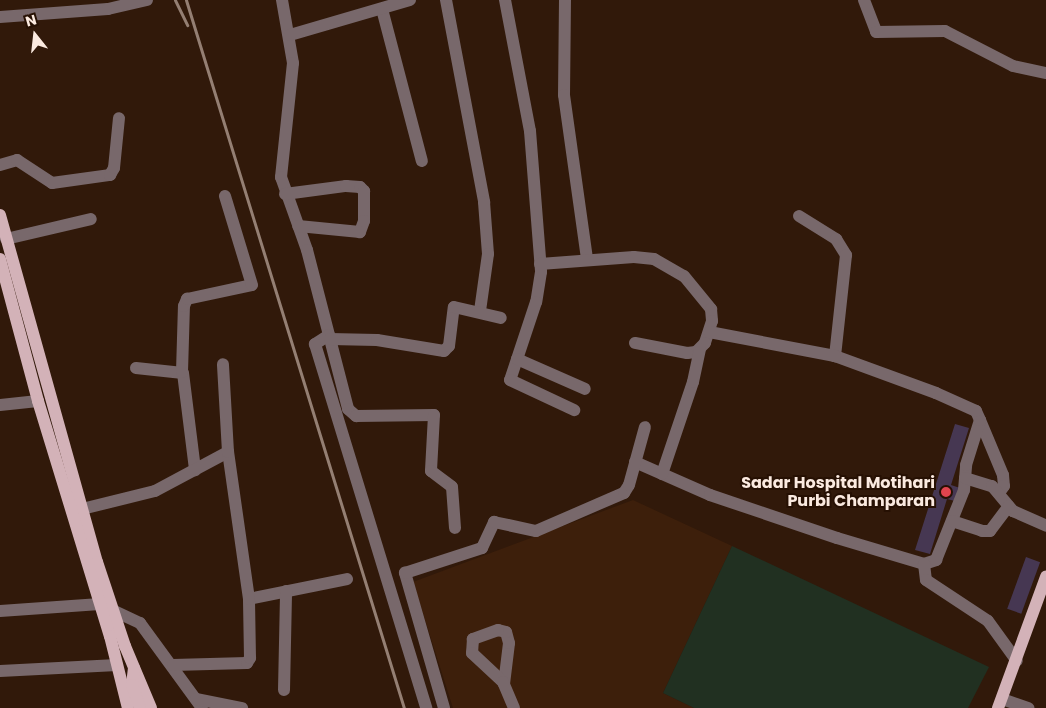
<!DOCTYPE html>
<html>
<head>
<meta charset="utf-8">
<style>
  body { margin:0 }
  #map { position:relative; width:1046px; height:708px; overflow:hidden; background:#31190a; font-family:Poppins,sans-serif }
  div>[style] { position:absolute }
  [style*='--x'] { left:calc(var(--x)*1px); top:calc(var(--y)*1px); width:calc(var(--w)*1px); rotate:calc(var(--a)*1deg) }
  .built>* { inset:0; background:#3d1f0b }
  .green>* { inset:0; background:#213021 }
  .building>* { inset:0; background:#463752; transform-origin:0 0 }
  .minor>* { height:12px; margin:-6px; padding:0 6px; transform-origin:6px; border-radius:6px; background:#78686b }
  .major>* { height:12px; margin:-6px; padding:0 6px; transform-origin:6px; border-radius:6px; background:#d3b2b8 }
  .rail>* { height:3px; margin:-1.5px; padding:0 1.5px; transform-origin:1.5px; border-radius:1.5px; background:#947f73 }
  .dots>* { width:14px; height:14px; translate:-50% -50%; box-sizing:border-box; border:2px solid #261003; border-radius:50% }
  span { translate:-50% -50%; white-space:nowrap; text-align:center; line-height:1.15; -webkit-text-stroke:4px #261003; paint-order:stroke }
  .poi-label { font-size:16px; color:#fbeae0; font-weight:700 }
  .right { translate:-100% -50%; text-align:right }
  .north { position:absolute; left:10px; top:10px; width:50px; height:50px; -webkit-text-stroke:4px #261003; paint-order:stroke; rotate:344deg; font-size:14px; font-weight:700; line-height:20px; text-align:center; color:#fbeae0 }
  .north::after { content:''; display:block; margin:auto; width:18px; height:22px; background:#fbeae0; clip-path:polygon(50% 0,100% 100%,50% 72%,0 100%) }
</style>
</head>
<body>
<div id="map">
  <div class="built">
    <div style="clip-path:polygon(633px 500px,732px 546px,663px 693px,694px 708px,453px 708px,413px 582px)"></div>
  </div>
  <div class="green">
    <div style="clip-path:polygon(732px 546px,989px 667px,968px 708px,694px 708px,663px 693px)"></div>
  </div>
  <div class="building">
    <div style="clip-path:polygon(955px 424px,969px 428px,951px 485px,963px 489px,959px 502px,947px 499px,930px 554px,915px 550px)"></div>
    <div style="left:1026px;top:557px;width:15px;height:55px;rotate:20deg"></div>
  </div>
  <div class="minor">
    <div style="--x:282;--y:0;--w:64;--a:80.1"></div>
    <div style="--x:293;--y:63;--w:115;--a:96"></div>
    <div style="--x:281;--y:177;--w:77;--a:70.4"></div>
    <div style="--x:307;--y:250;--w:164;--a:75.5"></div>
    <div style="--x:348;--y:409;--w:11;--a:41"></div>
    <div style="--x:356;--y:416;--w:78;--a:-0.7"></div>
    <div style="--x:434;--y:415;--w:56;--a:93.1"></div>
    <div style="--x:431;--y:471;--w:26;--a:37"></div>
    <div style="--x:452;--y:487;--w:41;--a:85.8"></div>
    <div style="--x:446;--y:0;--w:206;--a:79.3"></div>
    <div style="--x:484;--y:202;--w:52;--a:85.6"></div>
    <div style="--x:488;--y:254;--w:58;--a:98"></div>
    <div style="--x:505;--y:0;--w:133;--a:79.2"></div>
    <div style="--x:530;--y:131;--w:141;--a:85.5"></div>
    <div style="--x:541;--y:272;--w:30;--a:99"></div>
    <div style="--x:536;--y:302;--w:82;--a:108.4"></div>
    <div style="--x:510;--y:380;--w:71;--a:25.1"></div>
    <div style="--x:565;--y:0;--w:95;--a:90.6"></div>
    <div style="--x:564;--y:95;--w:166;--a:82"></div>
    <div style="--x:864;--y:0;--w:34;--a:69"></div>
    <div style="--x:876;--y:32;--w:69;--a:-0.8"></div>
    <div style="--x:945;--y:31;--w:76;--a:27.2"></div>
    <div style="--x:1013;--y:66;--w:34;--a:12"></div>
    <div style="--x:382;--y:9;--w:157;--a:75.3"></div>
    <div style="--x:0;--y:17;--w:108;--a:-4.2"></div>
    <div style="--x:108;--y:9;--w:40;--a:-13"></div>
    <div style="--x:290;--y:35;--w:125;--a:-16.3"></div>
    <div style="--x:0;--y:165;--w:18;--a:-16"></div>
    <div style="--x:17;--y:160;--w:42;--a:33.3"></div>
    <div style="--x:52;--y:183;--w:59;--a:-7.9"></div>
    <div style="--x:110;--y:175;--w:8;--a:-60"></div>
    <div style="--x:114;--y:168;--w:50;--a:-84.3"></div>
    <div style="--x:285;--y:194;--w:62;--a:-7.5"></div>
    <div style="--x:346;--y:186;--w:14;--a:4"></div>
    <div style="--x:360;--y:187;--w:6;--a:45"></div>
    <div style="--x:364;--y:191;--w:30;--a:90"></div>
    <div style="--x:364;--y:221;--w:12;--a:110"></div>
    <div style="--x:360;--y:232;--w:62;--a:-174.5"></div>
    <div style="--x:799;--y:216;--w:44;--a:31.9"></div>
    <div style="--x:836;--y:239;--w:19;--a:58"></div>
    <div style="--x:846;--y:255;--w:102;--a:96.2"></div>
    <div style="--x:6;--y:239;--w:87;--a:-13.2"></div>
    <div style="--x:540;--y:264;--w:94;--a:-4.3"></div>
    <div style="--x:634;--y:257;--w:20;--a:6"></div>
    <div style="--x:654;--y:259;--w:34;--a:30"></div>
    <div style="--x:684;--y:276;--w:43;--a:50.7"></div>
    <div style="--x:711;--y:309;--w:12;--a:85"></div>
    <div style="--x:712;--y:321;--w:23;--a:108"></div>
    <div style="--x:705;--y:343;--w:13;--a:135"></div>
    <div style="--x:696;--y:352;--w:9;--a:174"></div>
    <div style="--x:687;--y:353;--w:53;--a:-169.1"></div>
    <div style="--x:329;--y:335;--w:17;--a:147"></div>
    <div style="--x:315;--y:344;--w:381;--a:73"></div>
    <div style="--x:330;--y:339;--w:47;--a:1.2"></div>
    <div style="--x:377;--y:340;--w:68;--a:9.3"></div>
    <div style="--x:444;--y:351;--w:7;--a:-45"></div>
    <div style="--x:449;--y:346;--w:39;--a:-83"></div>
    <div style="--x:454;--y:307;--w:48;--a:13.2"></div>
    <div style="--x:517;--y:359;--w:74;--a:23.8"></div>
    <div style="--x:136;--y:368;--w:47;--a:6.1"></div>
    <div style="--x:183;--y:373;--w:98;--a:82.9"></div>
    <div style="--x:182;--y:372;--w:66;--a:-88.3"></div>
    <div style="--x:184;--y:306;--w:8;--a:-67"></div>
    <div style="--x:187;--y:299;--w:66;--a:-12.2"></div>
    <div style="--x:252;--y:285;--w:93;--a:-106.9"></div>
    <div style="--x:0;--y:405;--w:38;--a:-6"></div>
    <div style="--x:980;--y:420;--w:60;--a:67.3"></div>
    <div style="--x:1003;--y:475;--w:11;--a:85"></div>
    <div style="--x:1004;--y:486;--w:9;--a:126"></div>
    <div style="--x:635;--y:462;--w:82;--a:23.7"></div>
    <div style="--x:710;--y:495;--w:134;--a:18.7"></div>
    <div style="--x:837;--y:538;--w:91;--a:16.6"></div>
    <div style="--x:924;--y:564;--w:13;--a:-18"></div>
    <div style="--x:936;--y:560;--w:75;--a:-68.2"></div>
    <div style="--x:964;--y:490;--w:25;--a:-85"></div>
    <div style="--x:966;--y:465;--w:47;--a:-72.7"></div>
    <div style="--x:980;--y:420;--w:10;--a:-114"></div>
    <div style="--x:976;--y:411;--w:44;--a:-155.8"></div>
    <div style="--x:936;--y:393;--w:108;--a:-159.9"></div>
    <div style="--x:835;--y:356;--w:128;--a:-169.2"></div>
    <div style="--x:662;--y:474;--w:97;--a:-71.4"></div>
    <div style="--x:693;--y:382;--w:33;--a:-78"></div>
    <div style="--x:965;--y:478;--w:28;--a:17"></div>
    <div style="--x:992;--y:486;--w:33;--a:50"></div>
    <div style="--x:1013;--y:511;--w:36;--a:24"></div>
    <div style="--x:82;--y:509;--w:75;--a:-13.9"></div>
    <div style="--x:155;--y:491;--w:83;--a:-28.1"></div>
    <div style="--x:952;--y:521;--w:32;--a:18"></div>
    <div style="--x:982;--y:531;--w:8;--a:0"></div>
    <div style="--x:990;--y:531;--w:31;--a:-53"></div>
    <div style="--x:924;--y:564;--w:16;--a:83"></div>
    <div style="--x:926;--y:580;--w:74;--a:33.5"></div>
    <div style="--x:988;--y:621;--w:49;--a:54.1"></div>
    <div style="--x:249;--y:599;--w:100;--a:-11.5"></div>
    <div style="--x:112;--y:610;--w:31;--a:25"></div>
    <div style="--x:140;--y:623;--w:105;--a:53.9"></div>
    <div style="--x:0;--y:611;--w:100;--a:-4"></div>
    <div style="--x:173;--y:665;--w:74;--a:-1.5"></div>
    <div style="--x:247;--y:663;--w:6;--a:-59"></div>
    <div style="--x:250;--y:658;--w:59;--a:-91"></div>
    <div style="--x:249;--y:599;--w:148;--a:-98.1"></div>
    <div style="--x:228;--y:452;--w:88;--a:-93.3"></div>
    <div style="--x:0;--y:671;--w:117;--a:-2.9"></div>
    <div style="--x:504;--y:684;--w:41;--a:-83"></div>
    <div style="--x:509;--y:643;--w:11;--a:-105"></div>
    <div style="--x:506;--y:632;--w:8;--a:-166"></div>
    <div style="--x:498;--y:630;--w:27;--a:160"></div>
    <div style="--x:473;--y:639;--w:14;--a:94"></div>
    <div style="--x:472;--y:653;--w:42;--a:43.1"></div>
    <div style="--x:503;--y:682;--w:28;--a:67"></div>
    <div style="--x:284;--y:690;--w:99;--a:-88.8"></div>
    <div style="--x:196;--y:699;--w:47;--a:11.1"></div>
    <div style="--x:1002;--y:699;--w:28;--a:19"></div>
    <div style="--x:444;--y:708;--w:141;--a:-106.1"></div>
    <div style="--x:405;--y:573;--w:81;--a:-18"></div>
    <div style="--x:482;--y:548;--w:29;--a:-65"></div>
    <div style="--x:494;--y:522;--w:43;--a:12.1"></div>
    <div style="--x:536;--y:531;--w:96;--a:-23.4"></div>
    <div style="--x:624;--y:493;--w:9;--a:-58"></div>
    <div style="--x:629;--y:485;--w:60;--a:-74.6"></div>
  </div>
  <div class="major">
    <div style="--x:0;--y:215;--w:360;--a:74.4"></div>
    <div style="--x:97;--y:562;--w:89;--a:71.6"></div>
    <div style="--x:125;--y:646;--w:67;--a:67.2"></div>
    <div style="--x:0;--y:259;--w:147;--a:75"></div>
    <div style="--x:38;--y:401;--w:246;--a:73"></div>
    <div style="--x:110;--y:636;--w:74;--a:76"></div>
    <div style="--x:134;--y:668;--w:17;--a:97"></div>
    <div style="--x:132;--y:685;--w:24;--a:71"></div>
    <div style="--x:998;--y:708;--w:140;--a:-69.9"></div>
  </div>
  <div class="rail">
    <div style="--x:175;--y:0;--w:28;--a:64"></div>
    <div style="--x:186;--y:0;--w:741;--a:72.89"></div>
  </div>
  <div class="dots">
    <div style="left:946px;top:492px;background:#e0444e"></div>
  </div>
  <div class="poi-label">
    <span class="right" style="left:935px;top:492px">Sadar Hospital Motihari<br>Purbi Champaran</span>
  </div>
  <div class="north">N</div>
</div>
</body>
</html>
